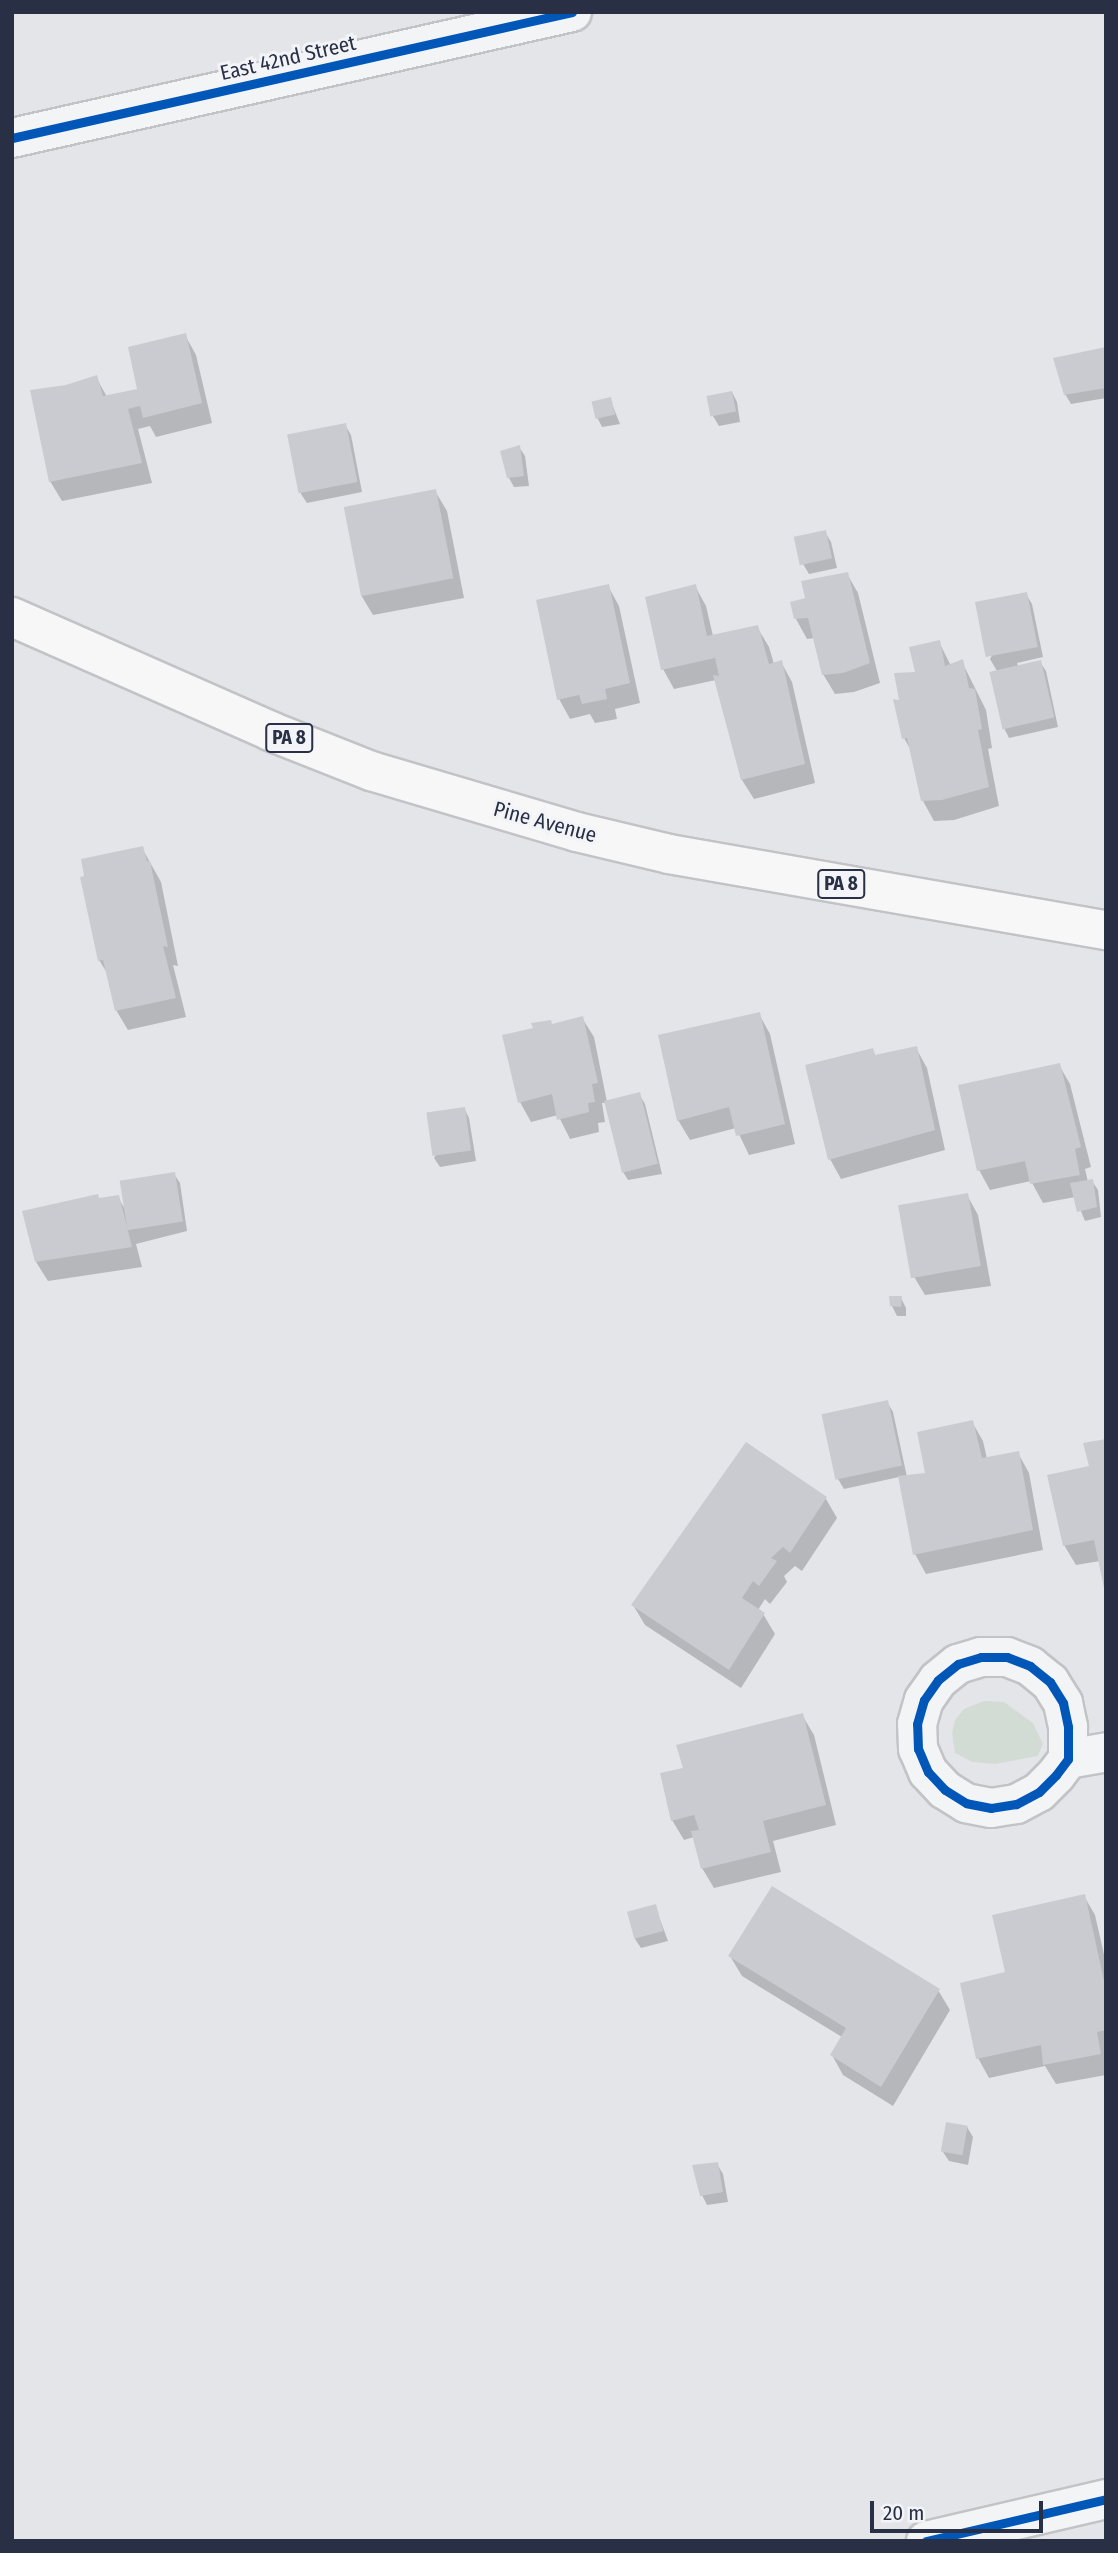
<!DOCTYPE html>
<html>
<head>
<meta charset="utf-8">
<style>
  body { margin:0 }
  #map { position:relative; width:1118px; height:2553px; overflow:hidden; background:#e4e5e9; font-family:"Fira Sans Condensed",sans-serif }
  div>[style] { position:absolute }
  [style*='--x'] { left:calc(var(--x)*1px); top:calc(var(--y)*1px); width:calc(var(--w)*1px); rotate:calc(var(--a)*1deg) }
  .green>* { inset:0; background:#d3dcd4 }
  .shadow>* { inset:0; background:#0003 }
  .building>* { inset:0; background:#cacbd0; transform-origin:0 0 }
  .roads { filter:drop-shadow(2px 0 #c2c3c7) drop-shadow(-2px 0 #c2c3c7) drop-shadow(0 2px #c2c3c7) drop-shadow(0 -2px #c2c3c7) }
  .minor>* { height:38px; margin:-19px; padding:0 19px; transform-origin:19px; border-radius:19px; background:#f3f4f6 }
  .major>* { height:38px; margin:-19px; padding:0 19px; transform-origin:19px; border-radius:19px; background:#f7f7f7 }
  .cycleway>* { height:9px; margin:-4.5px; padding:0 4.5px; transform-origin:4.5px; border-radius:4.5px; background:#0057b8 }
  span { translate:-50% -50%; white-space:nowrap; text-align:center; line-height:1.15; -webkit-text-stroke:6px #f2f4f8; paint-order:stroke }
  .shield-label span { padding:2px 5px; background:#f2f4f8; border:2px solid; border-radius:5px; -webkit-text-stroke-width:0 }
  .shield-label { font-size:19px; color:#292f44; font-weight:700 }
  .street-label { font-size:21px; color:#292f44 }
  .frame { position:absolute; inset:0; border:14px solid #292f44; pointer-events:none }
  .scale { position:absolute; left:870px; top:2501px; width:173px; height:32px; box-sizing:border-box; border:4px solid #292f44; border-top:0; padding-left:9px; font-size:21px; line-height:24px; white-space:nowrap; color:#292f44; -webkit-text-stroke:5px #f2f4f8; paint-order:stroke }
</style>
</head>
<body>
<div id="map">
  <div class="green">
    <div style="clip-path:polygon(984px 1701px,1004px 1702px,1033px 1723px,1043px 1744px,1038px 1756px,995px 1764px,972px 1762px,955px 1753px,952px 1734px,955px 1720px,964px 1709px)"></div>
  </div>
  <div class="shadow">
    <div style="clip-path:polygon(185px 335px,196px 355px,212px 423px,156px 437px,150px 426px,138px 429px,152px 483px,62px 501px,50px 481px,66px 387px,96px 377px,107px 397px,140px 390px)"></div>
    <div style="clip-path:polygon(1106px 348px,1106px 398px,1071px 404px,1065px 394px)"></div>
    <div style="clip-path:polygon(732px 392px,737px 402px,740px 422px,719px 426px,713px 416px)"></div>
    <div style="clip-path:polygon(610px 399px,620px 424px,602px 427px,597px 417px)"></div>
    <div style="clip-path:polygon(345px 425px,351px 435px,362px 492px,307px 503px,301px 494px,289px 437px)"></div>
    <div style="clip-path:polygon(519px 447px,525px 456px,529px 486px,514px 487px,509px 478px)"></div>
    <div style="clip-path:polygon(435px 491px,447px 511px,464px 598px,373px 615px,361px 595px)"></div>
    <div style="clip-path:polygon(825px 532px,831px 542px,837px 568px,809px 574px,803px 564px)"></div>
    <div style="clip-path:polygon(847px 574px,858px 593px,880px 683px,854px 692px,835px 694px,823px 674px,815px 638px,807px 639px,796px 619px,808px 600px)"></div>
    <div style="clip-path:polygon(608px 586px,619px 606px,640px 703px,615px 709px,617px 719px,595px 723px,590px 714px,570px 719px,559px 699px)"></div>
    <div style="clip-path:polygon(695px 586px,706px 606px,713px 636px,757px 627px,769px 647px,774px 664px,781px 662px,792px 682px,815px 783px,754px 799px,742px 780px,716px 680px,674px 689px,663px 669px)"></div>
    <div style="clip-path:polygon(1026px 594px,1032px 604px,1043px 657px,1017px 663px,1018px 666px,1040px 662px,1046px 671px,1058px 727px,1009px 738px,1004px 728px,991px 672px,997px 671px,990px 659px)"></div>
    <div style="clip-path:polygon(939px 642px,951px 666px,962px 662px,986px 710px,992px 748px,988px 749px,999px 806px,954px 820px,934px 821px,923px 801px,913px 754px,904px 738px,902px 702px)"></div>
    <div style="clip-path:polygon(142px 848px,161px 882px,178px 966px,173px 965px,186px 1017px,128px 1030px,116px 1010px,109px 976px,99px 960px)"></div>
    <div style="clip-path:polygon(759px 1014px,770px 1034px,795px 1144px,749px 1155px,736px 1128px,690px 1140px,678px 1120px)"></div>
    <div style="clip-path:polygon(582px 1018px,594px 1037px,607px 1102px,639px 1094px,645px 1104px,662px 1174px,628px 1180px,622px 1170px,606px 1103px,602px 1103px,605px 1122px,598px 1123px,599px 1132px,570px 1139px,558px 1115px,531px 1122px,520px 1102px,552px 1026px)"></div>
    <div style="clip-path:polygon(916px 1048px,927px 1068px,945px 1150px,841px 1179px,830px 1159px,872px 1050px,876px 1056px)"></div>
    <div style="clip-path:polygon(1059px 1065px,1070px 1084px,1091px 1167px,1085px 1169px,1088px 1182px,1092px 1181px,1098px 1190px,1101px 1217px,1085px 1221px,1075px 1197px,1043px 1203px,1031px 1181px,990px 1190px,979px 1170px)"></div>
    <div style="clip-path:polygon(464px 1108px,469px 1118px,476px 1161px,440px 1167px,434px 1158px)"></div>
    <div style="clip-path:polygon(174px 1174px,180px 1183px,187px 1231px,136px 1244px,142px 1267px,48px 1281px,36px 1262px,99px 1200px,118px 1197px,127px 1213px)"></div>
    <div style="clip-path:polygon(967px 1195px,978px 1215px,991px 1286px,925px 1295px,913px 1275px)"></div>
    <div style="clip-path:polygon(901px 1298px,906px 1308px,906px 1316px,897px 1316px,892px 1306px)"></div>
    <div style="clip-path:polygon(887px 1402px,893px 1412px,907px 1477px,927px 1474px,972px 1422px,983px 1441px,987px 1459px,1018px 1453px,1029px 1473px,1043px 1550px,926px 1574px,915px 1554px,899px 1477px,844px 1489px,838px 1479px)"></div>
    <div style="clip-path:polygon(1106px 1440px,1100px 1561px,1076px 1565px,1064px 1545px,1091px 1468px)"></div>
    <div style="clip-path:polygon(747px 1445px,826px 1499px,837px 1518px,802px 1571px,795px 1566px,784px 1576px,787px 1582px,770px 1604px,765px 1599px,758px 1610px,763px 1614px,775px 1634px,741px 1688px,645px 1625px,633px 1605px)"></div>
    <div style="clip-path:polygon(802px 1715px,814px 1735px,836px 1825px,773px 1841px,781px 1872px,714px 1888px,702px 1868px,694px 1837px,684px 1840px,672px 1820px,685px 1770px)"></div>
    <div style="clip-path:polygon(1084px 1896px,1095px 1915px,1106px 1963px,1106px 2075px,1056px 2084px,1045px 2066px,989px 2078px,978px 2058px,1007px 1973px)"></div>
    <div style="clip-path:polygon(655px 1906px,668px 1941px,641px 1948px,635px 1939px)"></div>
    <div style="clip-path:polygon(730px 1956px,938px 1990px,950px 2010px,893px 2106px,843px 2075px,832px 2055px,842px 2037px,742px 1976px)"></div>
    <div style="clip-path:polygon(967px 2127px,973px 2137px,968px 2165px,949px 2161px,943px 2152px)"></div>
    <div style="clip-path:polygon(717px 2164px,723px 2174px,728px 2202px,707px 2205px,702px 2195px)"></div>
  </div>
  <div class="building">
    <div style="clip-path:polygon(186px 333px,202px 403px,143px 418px,140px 406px,128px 409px,142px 463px,49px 482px,30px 390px,66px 385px,97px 375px,103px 396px,137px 389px,128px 347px)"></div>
    <div style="clip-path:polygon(1106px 347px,1106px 388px,1064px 395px,1053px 358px)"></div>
    <div style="left:732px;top:391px;width:21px;height:26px;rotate:79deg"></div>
    <div style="left:611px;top:397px;width:18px;height:20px;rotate:77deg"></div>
    <div style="left:346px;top:423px;width:60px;height:60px;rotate:79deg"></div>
    <div style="clip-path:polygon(520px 445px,524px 476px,507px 478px,500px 451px)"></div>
    <div style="left:436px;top:489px;width:91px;height:94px;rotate:79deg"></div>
    <div style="left:826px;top:530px;width:29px;height:33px;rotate:78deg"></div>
    <div style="clip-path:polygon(848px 572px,870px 663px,843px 673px,822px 675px,808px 618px,794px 619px,790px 602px,805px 598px,801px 581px)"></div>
    <div style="clip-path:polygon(609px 584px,630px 683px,605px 689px,607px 699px,582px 704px,579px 695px,557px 700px,536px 600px)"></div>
    <div style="clip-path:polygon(696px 584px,707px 636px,758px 625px,769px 664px,782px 660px,805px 764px,741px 780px,713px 675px,719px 676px,715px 658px,661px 670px,645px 597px)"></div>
    <div style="left:1027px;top:592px;width:56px;height:53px;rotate:79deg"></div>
    <div style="clip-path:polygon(940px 640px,945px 666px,963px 659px,969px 688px,975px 689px,982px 729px,978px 730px,989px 787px,942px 800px,921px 801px,907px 738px,902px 739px,893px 699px,899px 700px,894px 673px,915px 672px,909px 647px)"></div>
    <div style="left:1041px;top:660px;width:59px;height:53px;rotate:77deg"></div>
    <div style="clip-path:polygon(143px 846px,147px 861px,150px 861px,168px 947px,163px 946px,176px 998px,115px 1011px,103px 960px,98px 961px,80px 877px,84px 876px,81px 859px)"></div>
    <div style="clip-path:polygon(760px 1012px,785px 1124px,736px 1136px,729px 1107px,677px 1121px,658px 1035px)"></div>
    <div style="clip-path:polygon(583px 1016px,598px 1083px,592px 1084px,595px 1102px,588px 1103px,589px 1112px,557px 1120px,552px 1094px,518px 1103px,502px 1035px,533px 1028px,531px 1023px,551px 1020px,552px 1024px)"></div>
    <div style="clip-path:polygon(917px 1046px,935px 1130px,828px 1160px,805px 1065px,873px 1048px,875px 1055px)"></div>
    <div style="clip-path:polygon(1060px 1063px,1081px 1147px,1075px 1149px,1080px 1175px,1030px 1184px,1025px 1161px,977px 1171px,958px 1085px)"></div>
    <div style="left:640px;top:1092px;width:74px;height:37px;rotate:76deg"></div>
    <div style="left:465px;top:1107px;width:44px;height:39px;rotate:82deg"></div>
    <div style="left:175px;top:1172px;width:50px;height:56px;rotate:81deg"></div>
    <div style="clip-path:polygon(1093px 1179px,1097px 1207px,1077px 1212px,1070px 1183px)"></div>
    <div style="left:968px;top:1193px;width:74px;height:71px;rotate:80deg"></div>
    <div style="clip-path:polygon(98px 1194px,99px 1198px,119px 1195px,132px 1247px,35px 1262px,22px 1211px)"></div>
    <div style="clip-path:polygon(889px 1296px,902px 1296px,901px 1307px,890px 1306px)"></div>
    <div style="left:888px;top:1400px;width:67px;height:68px;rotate:78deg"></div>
    <div style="clip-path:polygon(973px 1420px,982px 1458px,1019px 1451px,1033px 1530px,913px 1555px,898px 1476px,925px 1473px,917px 1432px)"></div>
    <div style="clip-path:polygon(1106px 1439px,1106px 1592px,1105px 1593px,1094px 1540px,1063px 1546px,1047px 1475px,1089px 1466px,1083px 1443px)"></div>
    <div style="clip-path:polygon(746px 1442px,827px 1497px,790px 1553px,783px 1547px,771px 1558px,777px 1561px,759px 1586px,753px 1581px,742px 1598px,765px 1613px,729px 1670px,631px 1605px)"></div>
    <div style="clip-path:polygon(803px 1713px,826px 1805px,763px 1821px,771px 1852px,701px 1869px,691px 1831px,699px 1830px,694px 1815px,671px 1821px,660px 1773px,683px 1768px,676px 1745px)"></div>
    <div style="clip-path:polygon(772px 1886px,940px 1989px,881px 2087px,830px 2055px,846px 2028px,728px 1956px)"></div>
    <div style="clip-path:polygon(1085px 1894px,1106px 1990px,1106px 2030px,1097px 2032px,1101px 2054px,1043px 2065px,1041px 2045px,976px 2059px,960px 1983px,1005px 1972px,992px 1915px)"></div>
    <div style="left:656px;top:1904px;width:28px;height:30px;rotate:75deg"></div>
    <div style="left:946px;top:2122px;width:22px;height:30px;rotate:10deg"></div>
    <div style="clip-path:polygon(718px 2162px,723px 2192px,700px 2196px,692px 2165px)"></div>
  </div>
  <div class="roads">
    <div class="minor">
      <div style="--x:12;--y:138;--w:574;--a:-12.68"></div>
      <div style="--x:981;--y:1657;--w:26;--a:0"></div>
      <div style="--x:1007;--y:1657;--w:25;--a:21"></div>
      <div style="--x:1030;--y:1666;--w:26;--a:39"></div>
      <div style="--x:1050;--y:1682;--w:25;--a:58"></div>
      <div style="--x:1063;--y:1703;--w:25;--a:78"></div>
      <div style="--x:1068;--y:1727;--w:32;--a:90"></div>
      <div style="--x:1068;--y:1759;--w:20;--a:127"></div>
      <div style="--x:1056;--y:1775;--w:24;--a:135"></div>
      <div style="--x:1039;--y:1792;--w:26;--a:152"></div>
      <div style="--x:1016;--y:1804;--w:25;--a:171"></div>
      <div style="--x:991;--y:1808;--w:25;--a:-169"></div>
      <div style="--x:966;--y:1803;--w:25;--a:-148"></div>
      <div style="--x:945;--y:1790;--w:25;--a:-133"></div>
      <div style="--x:928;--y:1772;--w:25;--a:-113"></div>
      <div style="--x:918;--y:1749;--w:25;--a:-92"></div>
      <div style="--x:917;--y:1724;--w:25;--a:-74"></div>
      <div style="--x:924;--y:1700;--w:24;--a:-55"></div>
      <div style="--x:938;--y:1680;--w:26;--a:-39"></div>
      <div style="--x:958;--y:1664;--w:24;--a:-17"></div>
      <div style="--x:1068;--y:1759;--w:39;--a:-10"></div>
      <div style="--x:926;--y:2541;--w:185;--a:-13.1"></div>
    </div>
    <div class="major">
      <div style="--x:12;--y:617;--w:282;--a:23.8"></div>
      <div style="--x:270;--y:731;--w:109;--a:21.6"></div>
      <div style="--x:371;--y:771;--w:215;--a:16.5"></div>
      <div style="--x:577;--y:832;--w:95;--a:13.4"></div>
      <div style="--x:669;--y:854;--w:444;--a:9.9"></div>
    </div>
  </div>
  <div class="cycleway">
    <div style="--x:12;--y:138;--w:574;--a:-12.68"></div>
    <div style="--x:981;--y:1657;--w:26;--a:0"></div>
    <div style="--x:1007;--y:1657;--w:25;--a:21"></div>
    <div style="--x:1030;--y:1666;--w:26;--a:39"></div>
    <div style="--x:1050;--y:1682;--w:25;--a:58"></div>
    <div style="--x:1063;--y:1703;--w:25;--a:78"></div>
    <div style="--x:1068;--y:1727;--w:32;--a:90"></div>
    <div style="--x:1068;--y:1759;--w:20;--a:127"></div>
    <div style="--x:1056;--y:1775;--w:24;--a:135"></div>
    <div style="--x:1039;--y:1792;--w:26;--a:152"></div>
    <div style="--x:1016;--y:1804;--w:25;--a:171"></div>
    <div style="--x:991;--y:1808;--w:25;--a:-169"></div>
    <div style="--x:966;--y:1803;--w:25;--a:-148"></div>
    <div style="--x:945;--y:1790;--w:25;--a:-133"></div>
    <div style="--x:928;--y:1772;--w:25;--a:-113"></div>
    <div style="--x:918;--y:1749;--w:25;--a:-92"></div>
    <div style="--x:917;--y:1724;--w:25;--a:-74"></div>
    <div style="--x:924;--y:1700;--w:24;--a:-55"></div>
    <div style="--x:938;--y:1680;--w:26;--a:-39"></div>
    <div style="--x:958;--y:1664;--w:24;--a:-17"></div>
    <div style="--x:926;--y:2541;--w:185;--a:-13.1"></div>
  </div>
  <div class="shield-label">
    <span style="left:289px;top:738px">PA 8</span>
    <span style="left:841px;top:884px">PA 8</span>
  </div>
  <div class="street-label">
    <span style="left:288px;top:58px;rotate:-13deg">East 42nd Street</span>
    <span style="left:545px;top:822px;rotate:15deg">Pine Avenue</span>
  </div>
  <div class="frame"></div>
  <div class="scale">20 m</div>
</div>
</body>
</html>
